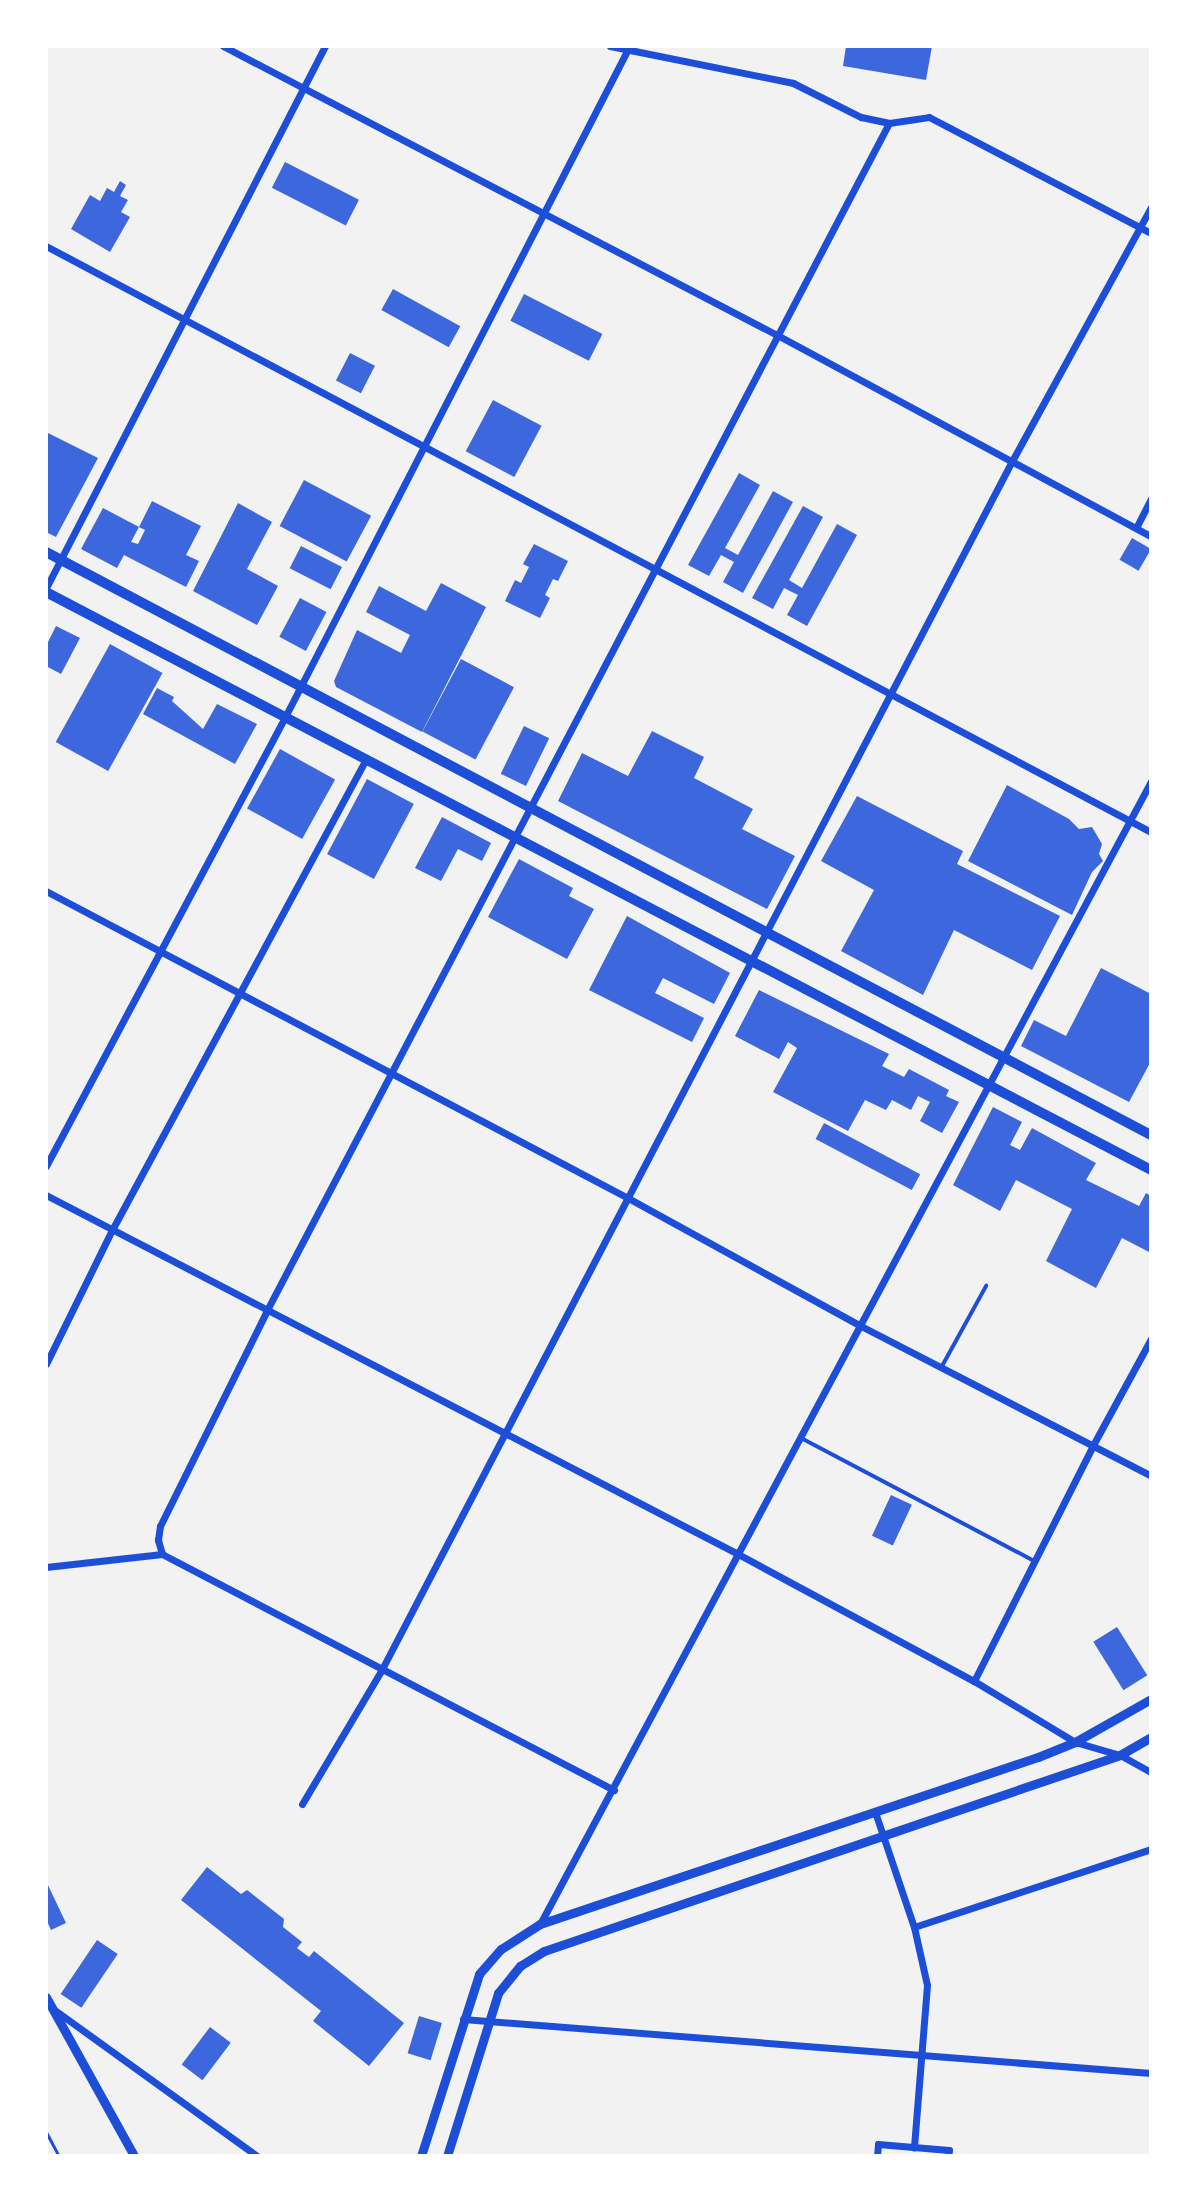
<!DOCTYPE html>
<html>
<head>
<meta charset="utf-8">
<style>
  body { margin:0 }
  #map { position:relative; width:1197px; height:2202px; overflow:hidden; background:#f2f2f2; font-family:"Exo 2",sans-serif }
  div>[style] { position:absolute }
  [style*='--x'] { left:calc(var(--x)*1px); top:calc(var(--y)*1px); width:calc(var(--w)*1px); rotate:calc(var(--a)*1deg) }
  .building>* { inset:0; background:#3d67dc; transform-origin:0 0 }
  .path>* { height:3px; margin:-1.5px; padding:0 1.5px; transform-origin:1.5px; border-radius:1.5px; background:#1d4ed8 }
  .service>* { height:4px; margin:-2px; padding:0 2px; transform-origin:2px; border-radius:2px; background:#1d4ed8 }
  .minor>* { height:7px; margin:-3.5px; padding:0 3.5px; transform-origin:3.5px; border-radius:3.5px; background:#1d4ed8 }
  .tertiary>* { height:9px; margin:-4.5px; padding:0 4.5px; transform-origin:4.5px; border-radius:4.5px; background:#1d4ed8 }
  .secondary>* { height:10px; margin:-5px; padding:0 5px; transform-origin:5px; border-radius:5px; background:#1d4ed8 }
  span { translate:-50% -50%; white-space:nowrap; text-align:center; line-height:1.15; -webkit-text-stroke:8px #fff; paint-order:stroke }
  .frame { position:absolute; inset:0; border:48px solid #fff; pointer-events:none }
</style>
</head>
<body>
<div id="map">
  <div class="building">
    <div style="clip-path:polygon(846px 46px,932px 46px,926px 80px,843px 66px)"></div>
    <div style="left:285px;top:162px;width:83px;height:29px;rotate:27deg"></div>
    <div style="clip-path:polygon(120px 181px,126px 185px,120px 196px,128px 200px,121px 212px,130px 217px,110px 252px,71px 229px,90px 195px,100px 201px,107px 188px,114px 192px)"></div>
    <div style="left:393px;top:289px;width:77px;height:24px;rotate:29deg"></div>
    <div style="left:524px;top:294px;width:88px;height:30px;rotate:27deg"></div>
    <div style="left:350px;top:353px;width:28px;height:31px;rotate:27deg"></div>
    <div style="left:493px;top:400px;width:55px;height:58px;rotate:28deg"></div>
    <div style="clip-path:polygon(46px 432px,98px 458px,56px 537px,46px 532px)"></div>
    <div style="clip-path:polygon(739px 473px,760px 485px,725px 548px,738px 555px,773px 491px,793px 502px,743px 593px,723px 582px,734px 562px,721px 555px,709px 576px,688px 565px)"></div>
    <div style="left:304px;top:480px;width:76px;height:52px;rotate:28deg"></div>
    <div style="clip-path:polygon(152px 501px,201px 526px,186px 555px,199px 561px,186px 587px,124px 555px,117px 568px,81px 549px,103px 508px,139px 527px,131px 542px,138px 544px,145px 530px,139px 527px)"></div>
    <div style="clip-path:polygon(238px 503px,272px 522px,247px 569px,278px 586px,257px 625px,193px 591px)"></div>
    <div style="clip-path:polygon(803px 506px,823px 517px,789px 580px,802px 588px,837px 524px,857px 535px,807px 626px,787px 615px,798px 595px,784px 588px,773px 609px,752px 598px)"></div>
    <div style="left:1132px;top:538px;width:22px;height:25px;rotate:30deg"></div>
    <div style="clip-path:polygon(534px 544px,568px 561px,558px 581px,553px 579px,545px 595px,550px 598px,540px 618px,505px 601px,515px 580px,521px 583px,529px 567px,523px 564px)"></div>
    <div style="left:301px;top:546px;width:46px;height:25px;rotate:27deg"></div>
    <div style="clip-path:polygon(441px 583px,486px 607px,422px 732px,336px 687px,334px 681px,357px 630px,401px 653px,410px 635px,366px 612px,379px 586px,426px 611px)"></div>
    <div style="left:300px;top:598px;width:30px;height:44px;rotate:28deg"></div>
    <div style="clip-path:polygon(56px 626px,80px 638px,61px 674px,46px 666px,46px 646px)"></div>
    <div style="left:110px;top:644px;width:60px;height:112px;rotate:29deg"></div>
    <div style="left:461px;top:659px;width:60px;height:82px;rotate:28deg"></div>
    <div style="clip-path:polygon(157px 688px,174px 697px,172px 701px,203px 729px,217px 704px,257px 724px,235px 764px,143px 714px)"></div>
    <div style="left:524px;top:726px;width:28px;height:53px;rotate:26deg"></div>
    <div style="clip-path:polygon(652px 731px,704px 757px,694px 778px,753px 809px,742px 829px,795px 856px,767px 909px,558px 801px,582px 753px,628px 776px)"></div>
    <div style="left:280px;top:749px;width:63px;height:68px;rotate:29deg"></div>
    <div style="left:367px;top:779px;width:53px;height:85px;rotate:28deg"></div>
    <div style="clip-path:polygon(1007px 785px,1069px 819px,1079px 829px,1092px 827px,1102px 844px,1099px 854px,1103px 861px,1092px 872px,1072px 915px,968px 861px)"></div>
    <div style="clip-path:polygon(857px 796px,963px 851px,957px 864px,1060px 916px,1032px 970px,954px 930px,923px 995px,841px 951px,874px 890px,821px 861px)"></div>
    <div style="clip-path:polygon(442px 817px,491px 843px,482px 861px,458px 849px,441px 881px,415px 868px)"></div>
    <div style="clip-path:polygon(519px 859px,573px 888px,569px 896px,594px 909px,567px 959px,488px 917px)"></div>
    <div style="clip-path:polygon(627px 916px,730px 973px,714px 1004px,663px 978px,655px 993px,704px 1018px,692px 1042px,589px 990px)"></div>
    <div style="clip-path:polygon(1101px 968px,1151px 994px,1151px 1061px,1129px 1102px,1021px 1046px,1034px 1020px,1066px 1036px)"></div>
    <div style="clip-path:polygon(759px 990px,889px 1054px,882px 1066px,904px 1077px,909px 1069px,949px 1090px,946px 1096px,959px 1102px,942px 1133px,920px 1121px,930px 1102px,918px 1096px,911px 1110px,892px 1100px,886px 1110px,865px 1100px,848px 1131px,773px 1092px,797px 1048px,788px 1042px,779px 1059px,735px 1036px)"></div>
    <div style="clip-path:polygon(993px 1107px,1022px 1122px,1010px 1145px,1020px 1150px,1032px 1128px,1096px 1163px,1086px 1180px,1139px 1206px,1146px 1193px,1151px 1196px,1151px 1253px,1122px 1238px,1096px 1288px,1046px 1261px,1072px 1209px,1016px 1180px,1000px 1211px,953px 1185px)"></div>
    <div style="left:824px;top:1123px;width:109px;height:18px;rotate:28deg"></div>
    <div style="left:891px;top:1495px;width:23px;height:45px;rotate:25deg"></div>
    <div style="left:1117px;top:1627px;width:57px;height:28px;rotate:58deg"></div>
    <div style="clip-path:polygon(207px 1867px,241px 1894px,247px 1890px,284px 1919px,283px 1927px,302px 1942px,297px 1948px,309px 1957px,314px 1951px,404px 2023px,369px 2066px,313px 2021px,321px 2011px,181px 1900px)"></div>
    <div style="clip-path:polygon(46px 1881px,66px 1923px,51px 1930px,46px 1919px)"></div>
    <div style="left:97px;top:1940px;width:25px;height:65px;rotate:34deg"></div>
    <div style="left:419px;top:2016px;width:24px;height:39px;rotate:17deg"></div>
    <div style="left:210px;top:2027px;width:26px;height:47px;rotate:37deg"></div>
  </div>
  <div class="path">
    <div style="--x:46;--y:2132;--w:27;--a:62"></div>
  </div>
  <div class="service">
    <div style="--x:941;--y:1368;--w:94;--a:-61.2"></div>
    <div style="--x:801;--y:1438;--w:263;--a:27.8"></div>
  </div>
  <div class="minor">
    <div style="--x:223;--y:46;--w:627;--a:27.55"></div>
    <div style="--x:779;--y:336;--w:422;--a:28.3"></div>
    <div style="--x:610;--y:46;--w:187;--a:11.4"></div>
    <div style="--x:793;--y:83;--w:76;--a:26.6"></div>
    <div style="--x:861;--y:117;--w:29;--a:12"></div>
    <div style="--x:889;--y:123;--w:40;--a:-8.5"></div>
    <div style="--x:929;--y:117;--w:250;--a:27.6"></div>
    <div style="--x:46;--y:246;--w:1251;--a:27.94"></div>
    <div style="--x:1136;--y:528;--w:33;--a:-63"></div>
    <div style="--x:46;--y:588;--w:610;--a:-62.76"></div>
    <div style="--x:46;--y:891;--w:658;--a:27.81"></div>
    <div style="--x:628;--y:1198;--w:264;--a:28.8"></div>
    <div style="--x:859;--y:1325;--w:329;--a:27.3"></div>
    <div style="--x:46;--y:1166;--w:509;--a:-61.97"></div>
    <div style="--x:285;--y:717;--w:749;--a:-62.82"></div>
    <div style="--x:46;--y:1195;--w:780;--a:27.42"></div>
    <div style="--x:738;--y:1554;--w:268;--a:28.3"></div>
    <div style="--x:974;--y:1681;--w:118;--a:31.1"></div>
    <div style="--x:1075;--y:1742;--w:47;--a:16.1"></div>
    <div style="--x:1120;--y:1755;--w:35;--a:29"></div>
    <div style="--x:46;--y:1364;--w:149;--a:-63.8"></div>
    <div style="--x:112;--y:1230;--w:535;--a:-61.66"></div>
    <div style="--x:162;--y:1554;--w:15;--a:-106"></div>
    <div style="--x:158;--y:1540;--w:14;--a:-82"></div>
    <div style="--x:160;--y:1526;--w:239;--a:-63.6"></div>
    <div style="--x:266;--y:1312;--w:1342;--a:-62.35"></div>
    <div style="--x:46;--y:1567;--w:117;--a:-6.4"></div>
    <div style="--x:162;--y:1554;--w:510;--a:27.57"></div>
    <div style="--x:974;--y:1681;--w:262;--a:-63.2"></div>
    <div style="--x:1092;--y:1447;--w:123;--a:-61.4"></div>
    <div style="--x:302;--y:1804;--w:157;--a:-59.3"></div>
    <div style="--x:382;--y:1669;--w:1362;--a:-62.46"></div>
    <div style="--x:1012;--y:461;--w:290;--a:-61.3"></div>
    <div style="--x:875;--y:1812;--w:121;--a:71.3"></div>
    <div style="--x:914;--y:1927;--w:59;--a:77.4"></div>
    <div style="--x:927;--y:1985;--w:163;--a:94.6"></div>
    <div style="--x:540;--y:1924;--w:1296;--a:-61.87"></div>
    <div style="--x:914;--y:1927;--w:250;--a:-18.2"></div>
    <div style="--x:56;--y:2011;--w:248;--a:35.8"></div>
    <div style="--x:463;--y:2019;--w:690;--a:4.49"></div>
    <div style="--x:877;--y:2156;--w:12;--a:-85"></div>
    <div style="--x:878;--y:2144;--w:71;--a:4.8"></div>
    <div style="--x:949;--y:2150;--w:6;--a:99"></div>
  </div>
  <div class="tertiary">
    <div style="--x:46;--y:1997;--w:182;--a:61"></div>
    <div style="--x:421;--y:2156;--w:191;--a:-72.3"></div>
    <div style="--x:479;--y:1974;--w:33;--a:-49"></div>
    <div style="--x:501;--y:1949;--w:46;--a:-32.7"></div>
    <div style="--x:540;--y:1924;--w:525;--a:-18.54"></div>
    <div style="--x:1038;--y:1757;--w:40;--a:-22"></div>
    <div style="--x:1075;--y:1742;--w:87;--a:-29.5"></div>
    <div style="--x:447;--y:2156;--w:171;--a:-72.6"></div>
    <div style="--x:498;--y:1993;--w:35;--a:-51"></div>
    <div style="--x:520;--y:1966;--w:28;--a:-32"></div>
    <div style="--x:544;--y:1951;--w:608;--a:-18.79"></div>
    <div style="--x:1120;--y:1755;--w:36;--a:-30"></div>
  </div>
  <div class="secondary">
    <div style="--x:46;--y:552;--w:1249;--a:27.82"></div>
    <div style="--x:46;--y:592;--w:1247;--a:27.61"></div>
  </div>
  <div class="frame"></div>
</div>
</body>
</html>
